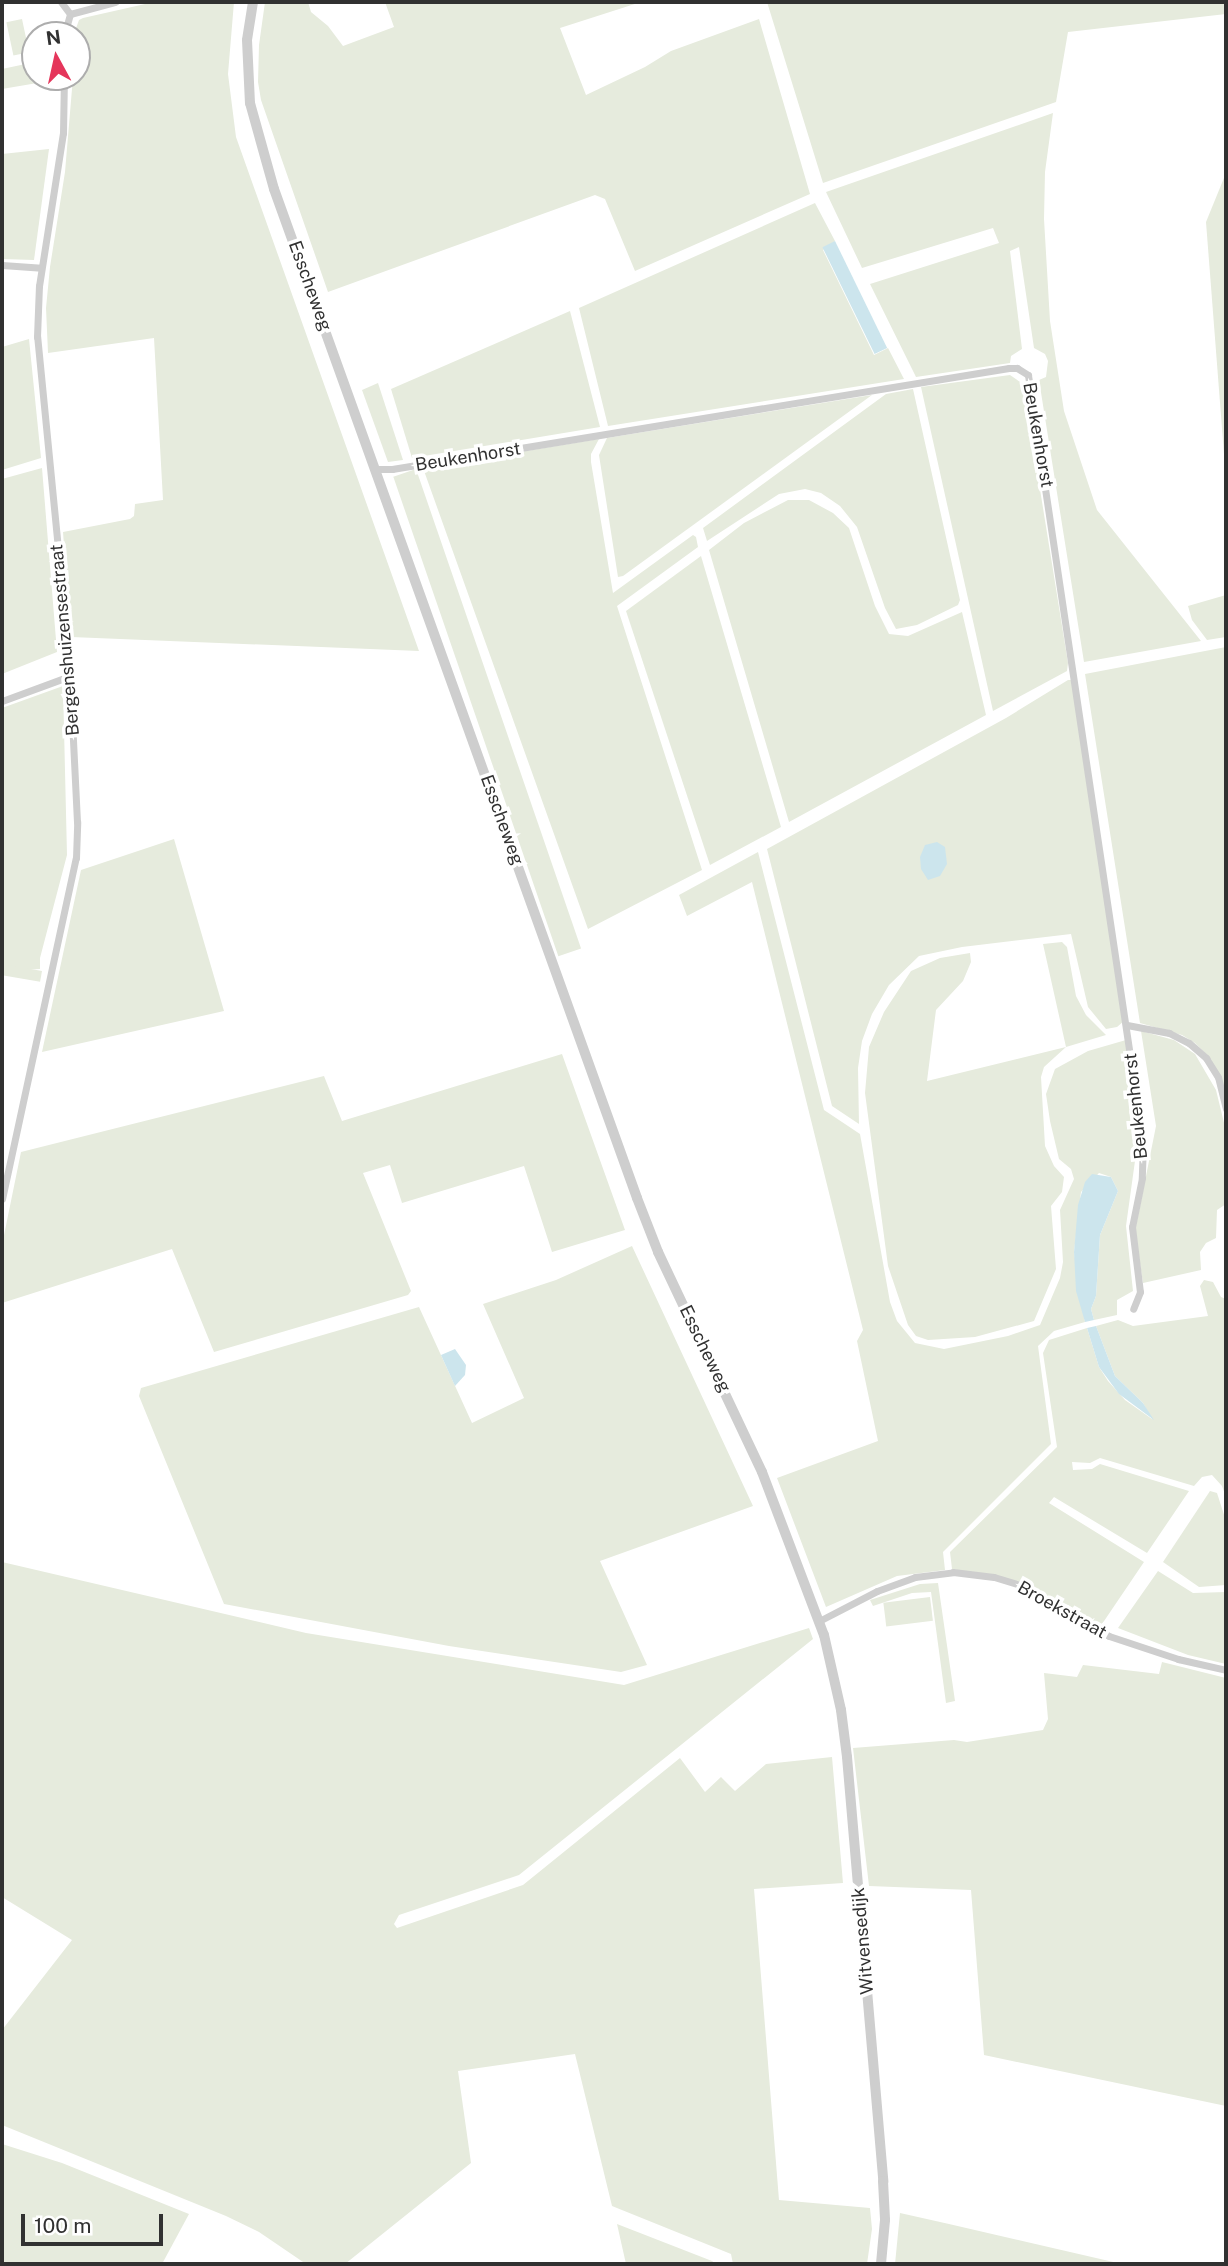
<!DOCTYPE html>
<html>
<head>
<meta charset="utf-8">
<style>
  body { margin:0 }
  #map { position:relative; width:1228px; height:2266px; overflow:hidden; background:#fff; font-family:"Public Sans",sans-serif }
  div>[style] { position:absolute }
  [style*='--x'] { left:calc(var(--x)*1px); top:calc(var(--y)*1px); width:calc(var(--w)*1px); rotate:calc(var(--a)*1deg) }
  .green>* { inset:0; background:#e6ebdd; transform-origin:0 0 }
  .water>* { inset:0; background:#cce5ed; transform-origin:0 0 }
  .minor>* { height:7px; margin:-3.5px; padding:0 3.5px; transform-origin:3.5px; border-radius:3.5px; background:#cecece }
  .tertiary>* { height:10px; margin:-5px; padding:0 5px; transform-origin:5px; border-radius:5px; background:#cecece }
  span { translate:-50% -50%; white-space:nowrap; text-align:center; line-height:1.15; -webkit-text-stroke:7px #fff; paint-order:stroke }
  .street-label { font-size:18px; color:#313131 }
  .frame { position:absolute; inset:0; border:4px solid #313131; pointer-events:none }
  .north { position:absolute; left:21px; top:21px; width:70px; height:70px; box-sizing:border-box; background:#fff; border:2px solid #adadad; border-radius:50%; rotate:352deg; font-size:19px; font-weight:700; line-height:28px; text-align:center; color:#313131 }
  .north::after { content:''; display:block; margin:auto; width:24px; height:32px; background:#e5365b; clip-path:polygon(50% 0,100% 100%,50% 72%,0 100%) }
  .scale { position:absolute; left:21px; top:2214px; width:142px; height:32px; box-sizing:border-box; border:4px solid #313131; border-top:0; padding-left:9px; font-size:21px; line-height:24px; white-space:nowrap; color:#313131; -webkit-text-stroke:5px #fff; paint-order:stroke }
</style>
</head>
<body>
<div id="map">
  <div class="green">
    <div style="clip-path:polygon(154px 2px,234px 2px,228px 74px,236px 137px,419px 651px,71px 637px,63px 532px,130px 519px,134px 516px,135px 504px,163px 500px,154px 338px,48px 353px,46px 308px,50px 267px,65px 172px,73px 77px,77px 77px,77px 35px,74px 34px,79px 20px,83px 18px)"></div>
    <div style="clip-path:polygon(265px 2px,308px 2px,311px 12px,328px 26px,343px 46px,394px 27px,385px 2px,641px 2px,560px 28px,586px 95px,645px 67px,671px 51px,759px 19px,810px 194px,635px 271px,605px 199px,595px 195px,328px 292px,261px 100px,258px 82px,259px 45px)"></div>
    <div style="clip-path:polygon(767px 2px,1226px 2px,1226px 14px,1068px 32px,1056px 102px,823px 183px)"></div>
    <div style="left:22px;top:19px;width:34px;height:16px;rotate:78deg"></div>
    <div style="clip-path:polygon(35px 62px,35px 77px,55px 77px,55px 80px,2px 89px,2px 69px)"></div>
    <div style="clip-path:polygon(1053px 113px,1045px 172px,1044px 219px,1050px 321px,1064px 411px,1097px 510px,1201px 641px,1084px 662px,1039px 380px,1046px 377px,1048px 361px,1045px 354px,1034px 348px,1019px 247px,1010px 251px,1022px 349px,1011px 356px,1010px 363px,916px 377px,870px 284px,999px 243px,993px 228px,862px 268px,826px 192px)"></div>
    <div style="clip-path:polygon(49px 149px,34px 260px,2px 259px,2px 154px)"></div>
    <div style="clip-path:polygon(1226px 173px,1226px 480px,1206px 222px)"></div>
    <div style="clip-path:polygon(815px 203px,835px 241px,823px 250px,874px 355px,888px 348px,904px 379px,608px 426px,579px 308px)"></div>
    <div style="clip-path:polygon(570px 311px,600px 427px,412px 458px,391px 389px)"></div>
    <div style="clip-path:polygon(29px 339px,41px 458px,2px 470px,2px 347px)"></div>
    <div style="clip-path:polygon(1010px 375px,1023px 384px,1068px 663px,1067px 671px,993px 711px,921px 387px)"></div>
    <div style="clip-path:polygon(378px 383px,403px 460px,388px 462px,362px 390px)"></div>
    <div style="clip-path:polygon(913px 389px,960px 600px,958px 605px,917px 625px,896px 629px,885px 608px,857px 527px,840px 506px,821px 493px,805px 489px,779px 494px,707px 541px,703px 528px,886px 394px)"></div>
    <div style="clip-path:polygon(872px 395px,623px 576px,618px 577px,599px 455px,607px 438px)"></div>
    <div style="clip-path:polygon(599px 439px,591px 454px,591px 462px,613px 593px,693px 535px,696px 537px,698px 547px,617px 606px,702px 870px,588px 929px,423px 468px)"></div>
    <div style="clip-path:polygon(42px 468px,57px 652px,2px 674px,2px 479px)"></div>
    <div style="left:416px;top:469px;width:507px;height:24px;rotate:71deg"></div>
    <div style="clip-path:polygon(788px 500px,809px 500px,833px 513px,849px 528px,875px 606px,889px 634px,908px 636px,962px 612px,986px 715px,789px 822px,709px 550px,744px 523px)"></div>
    <div style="clip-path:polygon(701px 556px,781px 827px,710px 865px,626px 611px)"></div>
    <div style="clip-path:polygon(1226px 595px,1226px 637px,1207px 640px,1192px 620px,1188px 606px)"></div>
    <div style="clip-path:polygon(1226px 647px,1226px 1096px,1205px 1053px,1195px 1043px,1182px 1035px,1140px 1023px,1085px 674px)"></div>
    <div style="clip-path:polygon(1068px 680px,1073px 680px,1124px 1021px,1117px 1027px,1106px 1029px,1088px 1007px,1071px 934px,962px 947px,919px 956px,889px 985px,872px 1014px,862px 1041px,858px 1068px,859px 1124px,832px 1106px,767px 849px,1006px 718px)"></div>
    <div style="clip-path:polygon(63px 686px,67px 855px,40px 958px,40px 969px,2px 971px,2px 708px)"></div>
    <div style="clip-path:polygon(174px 839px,224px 1011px,42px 1052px,81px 870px)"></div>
    <div style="clip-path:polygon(758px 852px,824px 1110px,860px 1134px,890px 1302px,897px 1321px,915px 1343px,944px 1349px,1008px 1336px,1040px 1325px,1060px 1278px,1063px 1262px,1060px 1210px,1074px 1179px,1071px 1169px,1059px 1159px,1050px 1121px,1046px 1094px,1055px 1069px,1088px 1051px,1126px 1040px,1139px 1132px,1126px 1226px,1133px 1291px,1117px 1300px,1117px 1315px,1094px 1320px,1091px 1309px,1096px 1296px,1100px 1235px,1118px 1191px,1111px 1177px,1099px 1173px,1081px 1192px,1074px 1252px,1085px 1322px,1054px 1331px,1038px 1346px,1051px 1444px,943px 1552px,945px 1570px,897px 1576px,826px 1607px,777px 1478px,878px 1441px,857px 1341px,863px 1330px,752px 882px,687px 916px,679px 895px)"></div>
    <div style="clip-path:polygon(1062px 942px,1067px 947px,1076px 996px,1086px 1015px,1106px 1035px,1066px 1047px,1044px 1067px,1041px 1077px,1045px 1146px,1054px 1166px,1064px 1177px,1062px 1192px,1051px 1206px,1056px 1269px,1034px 1321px,975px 1337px,928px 1340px,916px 1336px,908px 1325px,888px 1266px,865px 1093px,869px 1047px,884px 1012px,911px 971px,940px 958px,970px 953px,971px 962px,963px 981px,936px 1010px,927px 1081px,1066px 1047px,1043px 944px)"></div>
    <div style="left:42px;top:971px;width:11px;height:40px;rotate:100deg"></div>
    <div style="clip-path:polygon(1141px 1031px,1174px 1040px,1195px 1054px,1216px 1090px,1226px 1131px,1226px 1204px,1217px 1210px,1216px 1238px,1206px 1243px,1200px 1252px,1201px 1270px,1143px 1283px,1135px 1231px,1156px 1126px)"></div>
    <div style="clip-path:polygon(562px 1054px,625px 1230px,552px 1252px,524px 1166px,402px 1203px,390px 1165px,363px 1173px,411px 1291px,408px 1295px,214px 1352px,172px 1249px,2px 1303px,2px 1245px,21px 1152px,324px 1076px,342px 1121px)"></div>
    <div style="clip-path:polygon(632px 1246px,753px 1506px,600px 1561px,647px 1665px,621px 1672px,449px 1646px,224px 1604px,139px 1396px,141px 1388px,419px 1307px,472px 1423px,524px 1398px,483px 1304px,556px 1280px)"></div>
    <div style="clip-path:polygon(1204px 1280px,1213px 1282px,1221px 1297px,1226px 1299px,1226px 1497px,1222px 1486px,1212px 1475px,1202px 1477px,1194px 1486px,1100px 1458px,1090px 1463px,1072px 1462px,1073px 1470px,1092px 1469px,1100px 1464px,1189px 1491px,1147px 1553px,1054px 1497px,1049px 1503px,1144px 1562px,1100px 1627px,1020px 1582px,952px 1569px,950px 1552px,1057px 1447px,1043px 1353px,1049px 1340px,1087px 1328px,1099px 1367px,1108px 1381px,1125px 1400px,1152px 1419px,1143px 1403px,1115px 1376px,1096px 1326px,1118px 1320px,1133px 1326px,1208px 1316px,1200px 1286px)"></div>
    <div style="clip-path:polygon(1210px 1491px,1217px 1493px,1226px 1521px,1226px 1585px,1199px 1587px,1163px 1562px)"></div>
    <div style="clip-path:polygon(2px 1562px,306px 1633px,624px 1685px,809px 1628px,813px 1639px,519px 1875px,399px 1915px,394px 1924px,397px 1928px,523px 1885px,680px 1758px,705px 1792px,721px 1777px,735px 1791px,766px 1764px,832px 1757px,843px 1883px,754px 1889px,779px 2200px,870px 2208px,872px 2229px,867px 2264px,733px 2264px,731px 2254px,612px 2206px,575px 2054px,458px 2071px,471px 2163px,345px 2264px,306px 2264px,259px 2232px,226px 2216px,2px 2125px,2px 2030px,72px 1940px,2px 1897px)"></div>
    <div style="clip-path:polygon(1158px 1571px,1193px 1593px,1226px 1592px,1226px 1664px,1188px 1655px,1118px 1628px)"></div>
    <div style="clip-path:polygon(938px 1583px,955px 1701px,946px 1703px,931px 1592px,912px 1593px,873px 1606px,870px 1600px,920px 1584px)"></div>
    <div style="left:930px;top:1597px;width:24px;height:47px;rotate:83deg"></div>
    <div style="clip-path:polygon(1162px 1662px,1226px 1678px,1226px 2106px,984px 2055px,971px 1890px,869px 1886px,853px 1748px,954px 1740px,967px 1742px,1043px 1730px,1048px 1719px,1044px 1673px,1077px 1677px,1083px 1665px,1159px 1674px)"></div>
    <div style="clip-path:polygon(2px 2144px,62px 2163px,189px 2214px,162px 2264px,2px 2264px)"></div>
    <div style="clip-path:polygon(900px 2213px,949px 2224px,1122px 2264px,895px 2264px)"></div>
    <div style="clip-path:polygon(617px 2224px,712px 2261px,716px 2264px,626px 2264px)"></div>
  </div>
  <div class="water">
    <div style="left:835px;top:241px;width:119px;height:14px;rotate:64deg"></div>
    <div style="clip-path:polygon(937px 842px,945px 847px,947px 864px,940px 876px,928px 880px,921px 869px,920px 857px,925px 845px)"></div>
    <div style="clip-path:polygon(1092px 1174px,1111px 1177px,1118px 1191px,1100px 1235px,1096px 1296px,1091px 1309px,1094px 1320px,1085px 1322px,1076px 1291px,1074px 1252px,1078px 1205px,1085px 1182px)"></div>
    <div style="clip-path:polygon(1096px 1326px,1115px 1376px,1143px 1403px,1154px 1420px,1119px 1394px,1099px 1367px,1087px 1328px)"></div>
    <div style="clip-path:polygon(455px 1349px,466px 1365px,465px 1375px,455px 1386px,441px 1355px)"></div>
  </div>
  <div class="minor">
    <div style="--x:61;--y:2;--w:15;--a:53"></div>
    <div style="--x:64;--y:35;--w:22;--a:-74"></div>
    <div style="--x:70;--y:14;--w:47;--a:-14.9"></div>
    <div style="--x:2;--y:265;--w:39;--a:4"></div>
    <div style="--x:376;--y:469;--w:16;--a:0"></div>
    <div style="--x:392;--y:469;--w:625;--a:-9.3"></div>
    <div style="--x:1009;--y:368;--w:8;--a:0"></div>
    <div style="--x:1017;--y:368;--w:13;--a:32"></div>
    <div style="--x:1028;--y:375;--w:777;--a:81.48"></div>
    <div style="--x:1143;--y:1143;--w:35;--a:92"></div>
    <div style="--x:1142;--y:1178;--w:50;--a:101.5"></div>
    <div style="--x:1132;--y:1227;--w:65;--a:83"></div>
    <div style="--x:1140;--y:1292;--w:18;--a:112"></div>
    <div style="--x:2;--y:701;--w:72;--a:-20.2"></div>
    <div style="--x:1127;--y:1025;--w:43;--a:10.8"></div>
    <div style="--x:1169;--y:1033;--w:22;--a:27"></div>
    <div style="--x:1189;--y:1043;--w:23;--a:41"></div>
    <div style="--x:1206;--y:1058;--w:22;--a:58"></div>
    <div style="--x:1218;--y:1077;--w:33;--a:76"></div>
    <div style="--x:2;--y:1199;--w:349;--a:-77.8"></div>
    <div style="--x:76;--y:858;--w:36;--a:-88"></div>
    <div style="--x:77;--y:822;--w:161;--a:-92.8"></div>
    <div style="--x:69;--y:661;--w:326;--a:-95.6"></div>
    <div style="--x:37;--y:337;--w:51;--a:-87.8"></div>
    <div style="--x:39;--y:286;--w:155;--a:-81.1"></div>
    <div style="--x:63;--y:133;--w:56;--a:-89"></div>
    <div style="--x:819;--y:1621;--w:65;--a:-27.3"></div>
    <div style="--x:877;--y:1591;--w:40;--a:-20.2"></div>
    <div style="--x:915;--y:1577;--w:38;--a:-7"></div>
    <div style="--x:953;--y:1572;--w:41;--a:7"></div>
    <div style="--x:994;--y:1577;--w:30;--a:17"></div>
    <div style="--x:1023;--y:1586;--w:99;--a:30.2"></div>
    <div style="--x:1109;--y:1636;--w:73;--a:18.4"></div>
    <div style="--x:1178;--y:1659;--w:49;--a:12.9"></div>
  </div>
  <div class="tertiary">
    <div style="--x:253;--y:2;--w:38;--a:99"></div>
    <div style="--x:247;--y:40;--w:63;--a:87.3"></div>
    <div style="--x:250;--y:103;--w:89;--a:74.4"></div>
    <div style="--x:274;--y:189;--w:1072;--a:70.21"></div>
    <div style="--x:637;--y:1198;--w:58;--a:68.7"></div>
    <div style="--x:658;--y:1252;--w:243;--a:64.7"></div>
    <div style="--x:762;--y:1472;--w:174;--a:69.2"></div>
    <div style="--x:824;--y:1635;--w:77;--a:77.2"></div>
    <div style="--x:841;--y:1710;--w:47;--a:82.7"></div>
    <div style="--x:847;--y:1757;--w:426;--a:85.1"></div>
    <div style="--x:883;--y:2181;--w:39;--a:87"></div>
    <div style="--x:885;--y:2220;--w:44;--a:95.2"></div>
  </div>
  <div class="street-label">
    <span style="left:310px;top:286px;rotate:70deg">Esscheweg</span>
    <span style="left:1038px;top:435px;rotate:80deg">Beukenhorst</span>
    <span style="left:468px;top:457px;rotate:-9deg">Beukenhorst</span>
    <span style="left:65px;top:640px;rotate:-95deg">Bergenshuizensestraat</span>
    <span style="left:502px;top:820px;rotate:70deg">Esscheweg</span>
    <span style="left:1136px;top:1106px;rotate:-96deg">Beukenhorst</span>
    <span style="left:705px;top:1349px;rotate:64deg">Esscheweg</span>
    <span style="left:1062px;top:1610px;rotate:29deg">Broekstraat</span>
    <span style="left:863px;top:1941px;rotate:-95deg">Witvensedijk</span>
  </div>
  <div class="frame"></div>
  <div class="north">N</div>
  <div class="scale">100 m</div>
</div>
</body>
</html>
